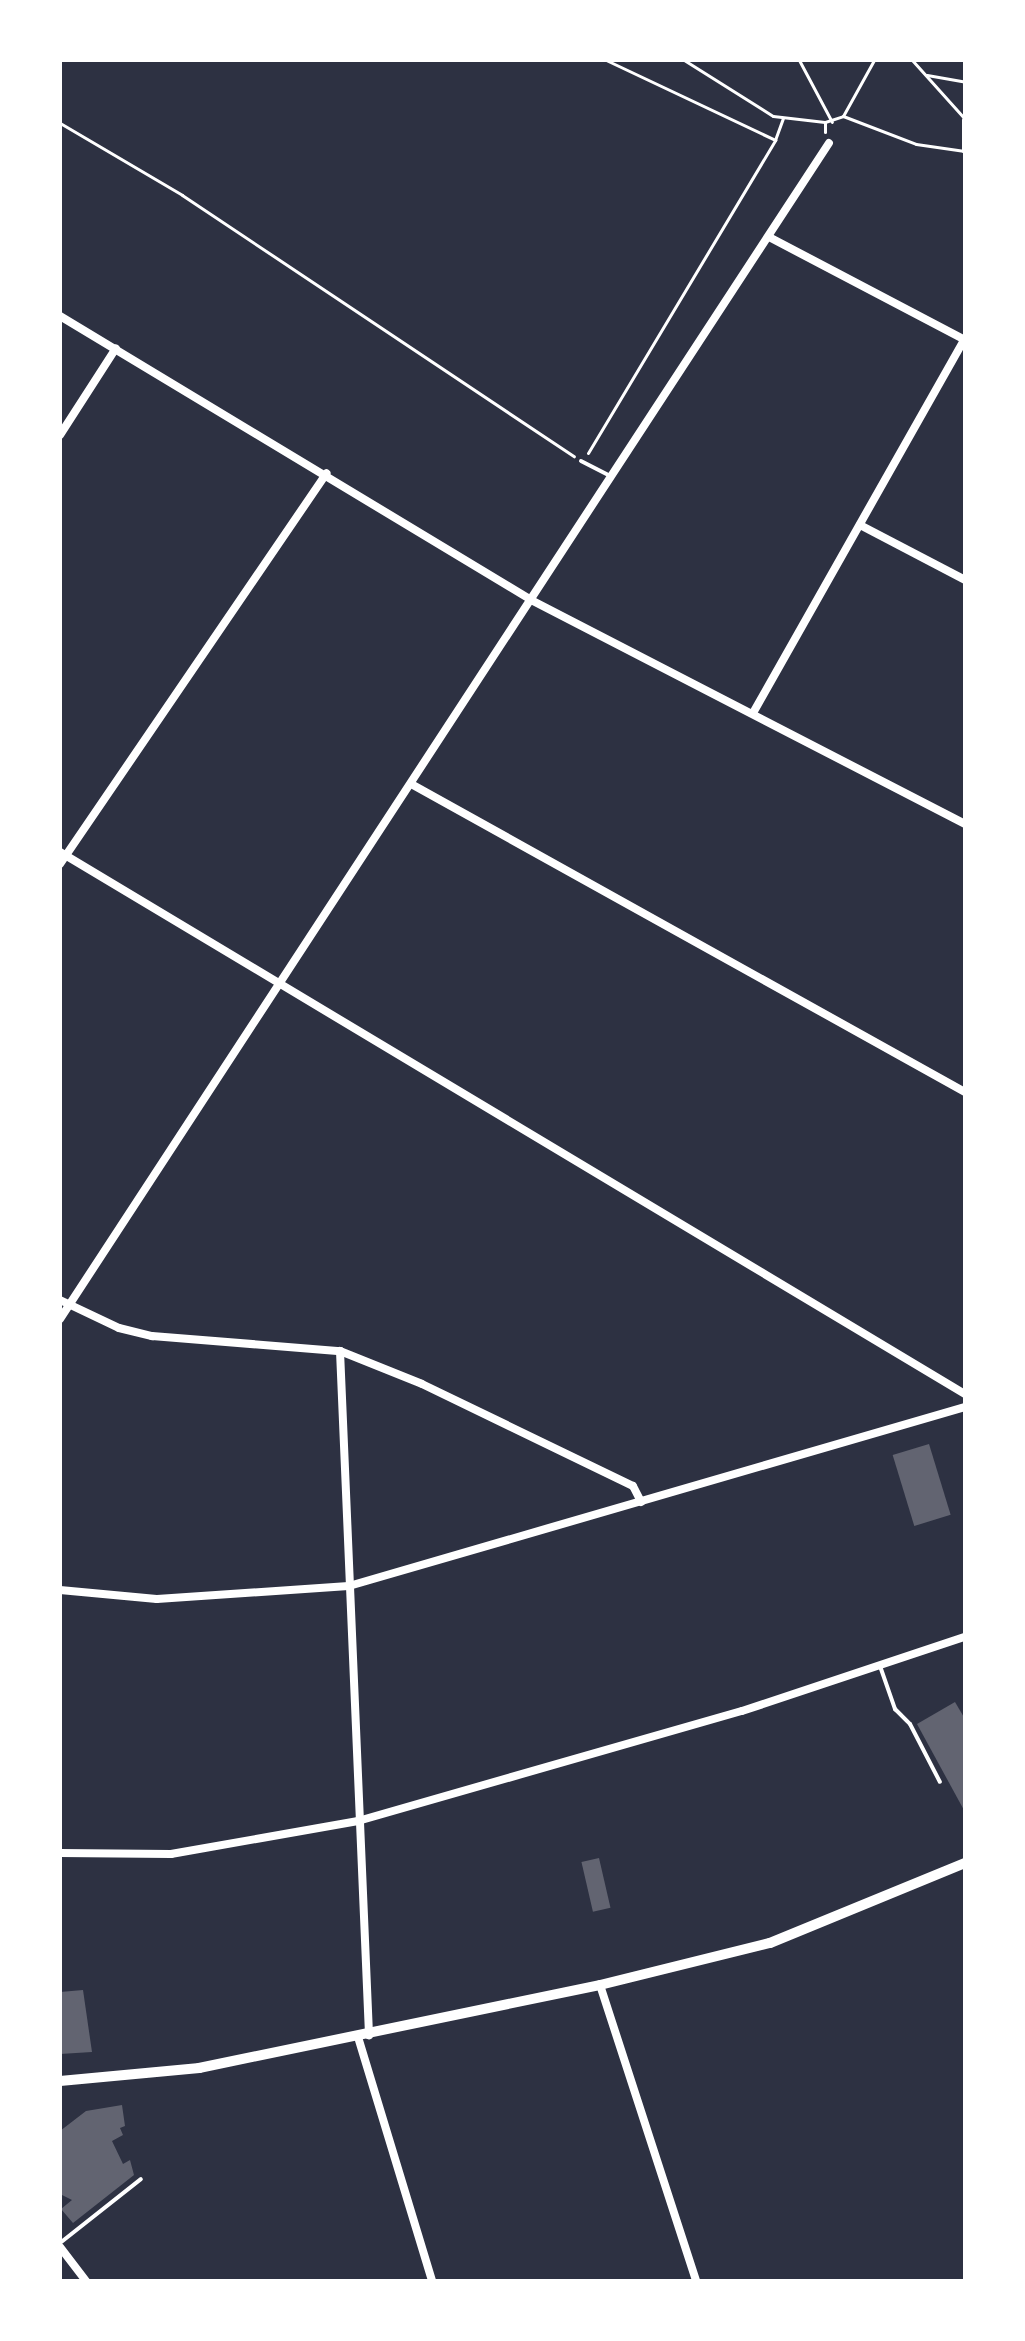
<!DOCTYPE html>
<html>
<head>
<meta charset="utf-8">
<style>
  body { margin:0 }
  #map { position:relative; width:1025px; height:2341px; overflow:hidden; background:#2d3142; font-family:Quicksand,sans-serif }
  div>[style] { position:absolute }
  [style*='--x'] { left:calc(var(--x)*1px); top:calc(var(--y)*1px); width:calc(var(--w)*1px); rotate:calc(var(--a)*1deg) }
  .building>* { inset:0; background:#626471; transform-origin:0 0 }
  .path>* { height:3px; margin:-1.5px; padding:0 1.5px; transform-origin:1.5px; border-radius:1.5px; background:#fff }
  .service>* { height:4px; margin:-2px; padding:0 2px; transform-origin:2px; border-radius:2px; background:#fff }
  .minor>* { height:8px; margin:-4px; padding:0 4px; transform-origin:4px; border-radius:4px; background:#fff }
  .tertiary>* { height:10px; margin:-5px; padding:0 5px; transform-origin:5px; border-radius:5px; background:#fff }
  span { translate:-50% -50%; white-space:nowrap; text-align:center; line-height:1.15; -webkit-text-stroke:6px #fff; paint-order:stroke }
  .frame { position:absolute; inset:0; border:62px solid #fff; pointer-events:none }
</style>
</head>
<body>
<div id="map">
  <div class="building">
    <div style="left:929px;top:1444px;width:74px;height:38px;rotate:73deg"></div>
    <div style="clip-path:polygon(955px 1702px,965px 1719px,965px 1812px,917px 1724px)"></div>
    <div style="left:599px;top:1858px;width:51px;height:18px;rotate:77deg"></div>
    <div style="clip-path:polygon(83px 1990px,92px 2052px,60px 2054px,60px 1992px)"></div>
    <div style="clip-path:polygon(122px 2105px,125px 2126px,120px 2128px,123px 2135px,112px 2141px,123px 2164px,130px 2160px,134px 2175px,73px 2223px,61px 2209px,72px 2200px,60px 2194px,60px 2131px,86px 2111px)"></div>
  </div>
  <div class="path">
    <div style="--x:606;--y:60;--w:187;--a:25.3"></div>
    <div style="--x:684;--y:60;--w:105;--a:32.2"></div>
    <div style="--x:773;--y:116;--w:52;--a:6.6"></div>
    <div style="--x:825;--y:122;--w:10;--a:90"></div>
    <div style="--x:799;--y:60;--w:70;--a:62"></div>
    <div style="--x:912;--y:60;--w:79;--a:48.1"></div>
    <div style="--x:927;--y:75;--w:39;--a:10"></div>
    <div style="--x:843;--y:116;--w:78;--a:21"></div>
    <div style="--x:916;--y:144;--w:49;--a:8.1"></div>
    <div style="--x:963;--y:119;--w:32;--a:90"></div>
    <div style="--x:825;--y:122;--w:19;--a:-18"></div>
    <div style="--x:843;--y:116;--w:64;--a:-61"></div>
    <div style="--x:60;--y:123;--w:142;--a:30.5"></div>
    <div style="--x:182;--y:195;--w:471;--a:33.7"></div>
    <div style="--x:588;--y:453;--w:365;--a:-59.1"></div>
    <div style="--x:775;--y:140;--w:23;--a:-70"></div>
  </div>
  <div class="service">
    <div style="--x:581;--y:461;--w:34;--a:27"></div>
    <div style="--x:880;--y:1666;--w:46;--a:70.8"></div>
    <div style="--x:895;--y:1709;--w:21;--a:45"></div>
    <div style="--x:910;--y:1724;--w:65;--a:62.7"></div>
    <div style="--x:60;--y:2243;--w:103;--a:-38.3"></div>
  </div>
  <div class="minor">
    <div style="--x:769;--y:237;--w:221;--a:27.7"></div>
    <div style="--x:60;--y:316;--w:552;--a:31.07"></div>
    <div style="--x:533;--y:601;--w:486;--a:27.3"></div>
    <div style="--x:60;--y:435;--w:103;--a:-57.2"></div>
    <div style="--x:860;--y:525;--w:119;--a:27.6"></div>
    <div style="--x:753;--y:713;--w:429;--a:-60.5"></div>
    <div style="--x:413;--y:785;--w:632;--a:29.08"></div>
    <div style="--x:60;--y:852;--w:1055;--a:30.92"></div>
    <div style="--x:60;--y:864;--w:473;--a:-55.7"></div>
    <div style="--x:60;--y:1300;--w:65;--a:25.4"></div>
    <div style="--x:119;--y:1328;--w:34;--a:14"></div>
    <div style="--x:152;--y:1336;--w:189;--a:4.6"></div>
    <div style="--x:340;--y:1351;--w:88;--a:21.9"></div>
    <div style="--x:422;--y:1384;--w:234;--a:25.8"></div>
    <div style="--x:633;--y:1486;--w:18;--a:63"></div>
    <div style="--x:60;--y:1319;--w:1405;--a:-56.82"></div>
    <div style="--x:340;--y:1351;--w:685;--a:87.57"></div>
    <div style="--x:60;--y:1590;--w:97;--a:5.3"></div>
    <div style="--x:157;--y:1599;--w:192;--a:-3.9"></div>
    <div style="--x:349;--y:1586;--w:641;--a:-16.2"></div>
    <div style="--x:60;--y:1853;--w:111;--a:0.5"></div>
    <div style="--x:171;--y:1854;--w:190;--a:-10"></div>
    <div style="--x:358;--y:1821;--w:399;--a:-16"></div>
    <div style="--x:742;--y:1711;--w:235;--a:-18.4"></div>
    <div style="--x:600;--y:1985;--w:311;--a:72"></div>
    <div style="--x:358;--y:2037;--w:255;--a:73.1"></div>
    <div style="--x:60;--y:2247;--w:43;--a:52.6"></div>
  </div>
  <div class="tertiary">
    <div style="--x:60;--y:2081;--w:140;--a:-5.3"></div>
    <div style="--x:199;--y:2068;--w:409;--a:-11.7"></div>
    <div style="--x:600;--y:1985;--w:175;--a:-13.9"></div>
    <div style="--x:770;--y:1943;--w:211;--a:-22.3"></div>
  </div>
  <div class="frame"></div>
</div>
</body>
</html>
